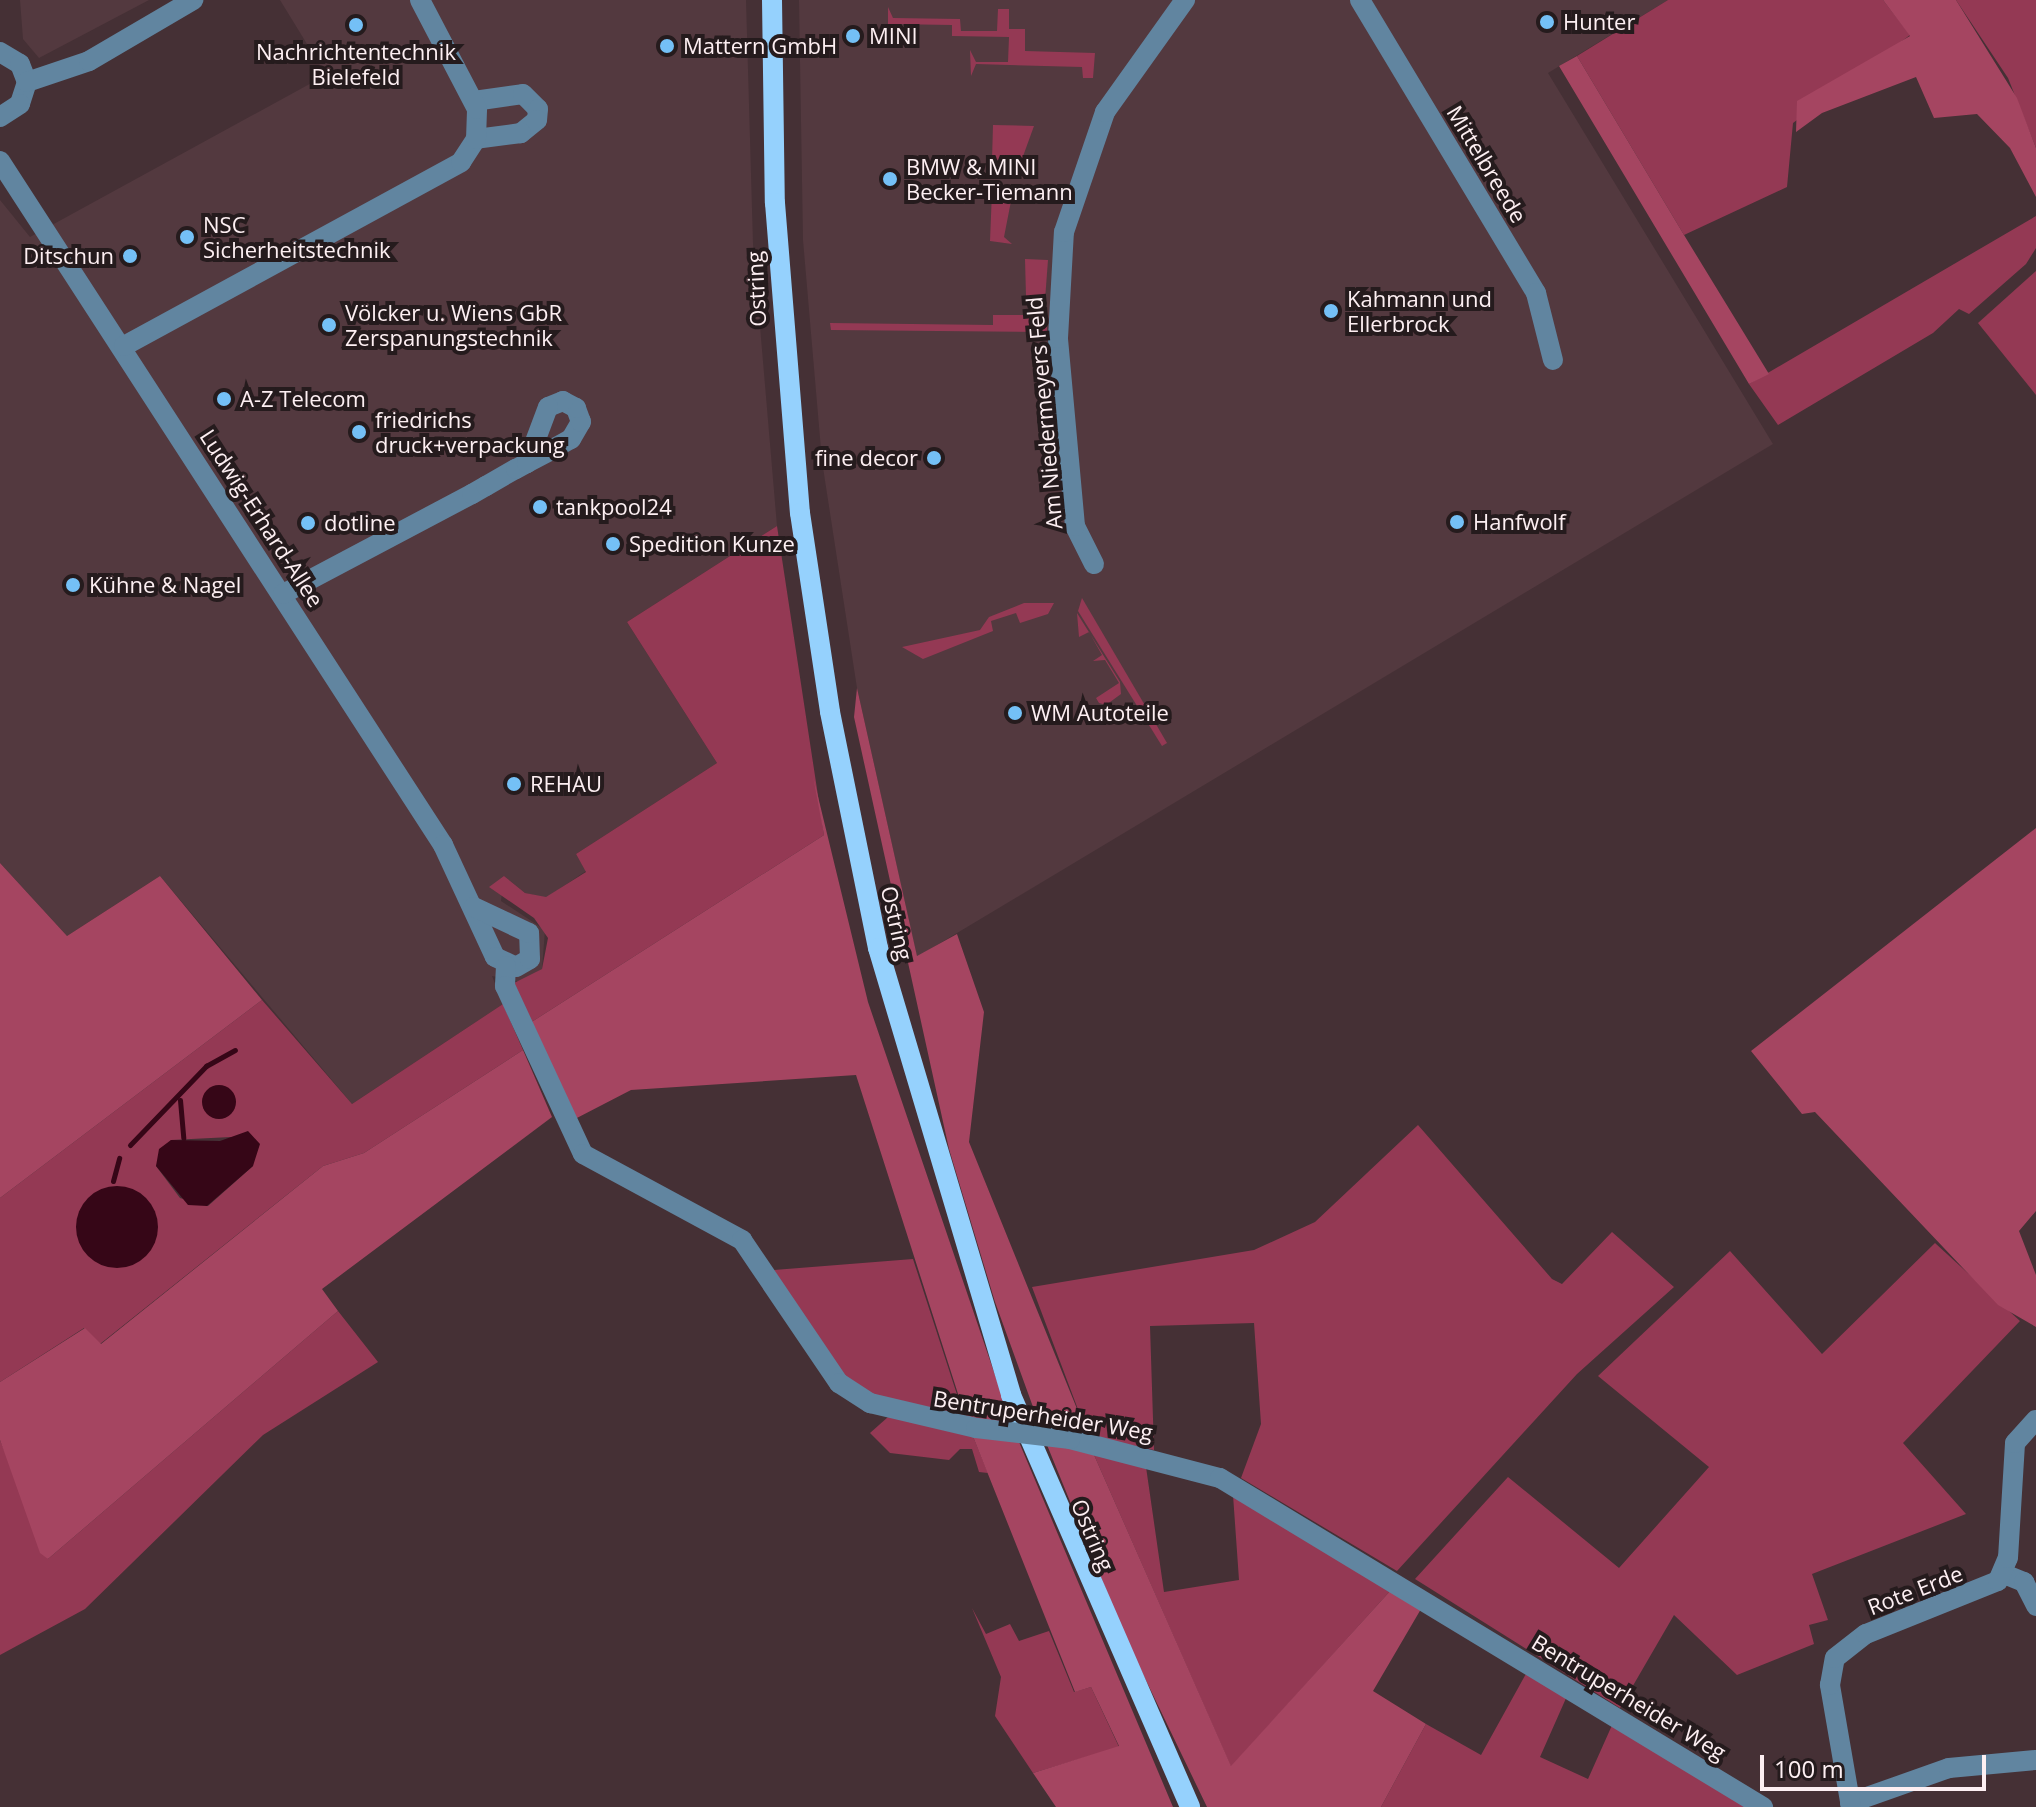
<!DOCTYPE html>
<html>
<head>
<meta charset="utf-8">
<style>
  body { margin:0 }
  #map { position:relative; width:2036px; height:1807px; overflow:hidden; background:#453035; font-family:"Open Sans",sans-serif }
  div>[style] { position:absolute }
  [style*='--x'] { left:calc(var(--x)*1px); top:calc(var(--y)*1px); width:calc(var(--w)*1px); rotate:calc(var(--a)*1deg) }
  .built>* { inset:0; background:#53393f }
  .green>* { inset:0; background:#943954 }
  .forest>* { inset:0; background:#a54561 }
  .water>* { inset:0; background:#360617 }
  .round { border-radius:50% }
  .stream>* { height:5px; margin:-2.5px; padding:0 2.5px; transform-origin:2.5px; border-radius:2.5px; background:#360617 }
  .minor>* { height:20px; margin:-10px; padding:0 10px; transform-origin:10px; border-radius:10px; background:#6185a0 }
  .major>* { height:20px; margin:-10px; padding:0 10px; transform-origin:10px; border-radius:10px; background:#95d1fd }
  .minor-bridge>* { height:20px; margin:-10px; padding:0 10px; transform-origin:10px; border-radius:10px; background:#6185a0 }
  .dots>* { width:22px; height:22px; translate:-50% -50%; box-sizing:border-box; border:4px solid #251b1d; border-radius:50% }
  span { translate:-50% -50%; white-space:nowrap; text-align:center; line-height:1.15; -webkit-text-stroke:8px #251b1d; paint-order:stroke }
  .poi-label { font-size:22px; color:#fdeff2 }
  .left { translate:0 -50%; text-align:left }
  .right { translate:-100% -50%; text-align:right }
  .street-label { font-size:22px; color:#fdeff2 }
  .scale { position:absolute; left:1760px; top:1755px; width:226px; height:36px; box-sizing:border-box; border:4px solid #fdeff2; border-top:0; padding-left:10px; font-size:24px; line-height:28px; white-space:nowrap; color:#fdeff2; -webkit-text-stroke:6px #251b1d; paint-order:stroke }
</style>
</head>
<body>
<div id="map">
  <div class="built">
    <div style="clip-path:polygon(20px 0,149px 0,39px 58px,23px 39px)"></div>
    <div style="clip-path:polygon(280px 0,746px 0,753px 244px,777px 526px,627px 622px,717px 763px,576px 854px,586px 871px,546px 898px,525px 893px,504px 876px,501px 901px,545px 930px,542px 969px,522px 982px,492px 976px,503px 1004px,352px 1104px,160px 876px,67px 936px,0 863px,0 200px,30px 237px,326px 75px)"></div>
    <div style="clip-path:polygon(799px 0,1668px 0,1548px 73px,1773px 444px,917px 957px,857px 688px,822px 461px,803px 240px)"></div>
  </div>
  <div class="green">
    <div style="clip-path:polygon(1668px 0,1883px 0,1910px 35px,1793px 123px,1787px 187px,1684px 235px,1577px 56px)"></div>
    <div style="clip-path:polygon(1956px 0,2036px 0,2036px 148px,2008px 78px)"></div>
    <div style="clip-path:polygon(888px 7px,893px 18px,960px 19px,961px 31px,997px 31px,998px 9px,1009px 9px,1009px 29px,1025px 29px,1025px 51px,1095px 53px,1093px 78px,1083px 78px,1082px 67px,976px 64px,971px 76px,970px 50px,976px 62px,1008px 62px,1009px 37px,952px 36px,952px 25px,891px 24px,888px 35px)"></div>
    <div style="clip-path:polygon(993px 125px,1034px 126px,1022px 159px,992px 160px)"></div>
    <div style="clip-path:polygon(992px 191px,1012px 196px,1004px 237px,1012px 244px,990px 241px)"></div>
    <div style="clip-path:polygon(2036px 216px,2036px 248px,2026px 264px,1969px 314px,1959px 309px,1933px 333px,1778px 425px,1749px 384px)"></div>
    <div style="clip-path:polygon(1025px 259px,1048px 260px,1045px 300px,1026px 296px)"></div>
    <div style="clip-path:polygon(2036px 271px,2036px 395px,1978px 323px)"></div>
    <div style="clip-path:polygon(993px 315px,1047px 315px,1047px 332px,831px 330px,830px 323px,993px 325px)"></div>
    <div style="clip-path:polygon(777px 526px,824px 835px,530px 1023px,514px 983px,542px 969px,548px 938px,534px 918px,489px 887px,504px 876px,525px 893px,546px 897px,586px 872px,576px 854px,717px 763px,627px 622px)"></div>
    <div style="clip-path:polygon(1082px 598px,1167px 743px,1162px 746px,1078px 611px)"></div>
    <div style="clip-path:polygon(1024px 603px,1054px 603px,1048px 614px,1020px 623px,1016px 613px,991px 621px,993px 631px,923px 659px,902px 647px,980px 630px,989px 617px)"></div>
    <div style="clip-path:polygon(1077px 613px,1120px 682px,1121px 694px,1106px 705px,1099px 703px,1096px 698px,1119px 683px,1105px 660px,1093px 661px,1102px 655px,1089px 632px,1079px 637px)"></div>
    <div style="clip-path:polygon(evenodd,262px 1000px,352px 1104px,503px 1004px,523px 1050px,364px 1153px,323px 1166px,100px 1344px,84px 1328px,0 1382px,0 1198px,262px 1000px,231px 1137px,253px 1166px,208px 1206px,180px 1198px,156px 1166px,171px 1140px,231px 1137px)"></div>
    <div style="clip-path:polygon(1418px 1125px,1552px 1279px,1562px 1284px,1612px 1232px,1674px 1287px,1577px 1374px,1397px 1571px,1241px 1478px,1261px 1424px,1254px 1323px,1150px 1326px,1154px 1450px,1088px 1436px,1032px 1287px,1254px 1250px,1315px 1222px)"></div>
    <div style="clip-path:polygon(1935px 1243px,2020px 1321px,1903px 1443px,1966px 1514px,1812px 1574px,1828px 1620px,1809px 1625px,1814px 1644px,1737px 1675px,1674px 1615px,1620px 1708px,1415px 1579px,1508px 1477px,1619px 1568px,1709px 1467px,1598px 1376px,1730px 1251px,1822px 1354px)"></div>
    <div style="clip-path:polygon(913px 1259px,963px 1413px,967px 1422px,881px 1401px,836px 1370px,774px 1270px)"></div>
    <div style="clip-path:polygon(338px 1311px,378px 1362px,263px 1435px,85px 1609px,0 1655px,0 1440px,48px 1559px)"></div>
    <div style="clip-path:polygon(888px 1417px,972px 1434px,988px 1473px,979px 1472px,972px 1449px,960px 1449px,949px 1460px,890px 1453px,870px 1433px)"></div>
    <div style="clip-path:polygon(1091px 1448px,1145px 1460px,1164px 1592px,1239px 1580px,1233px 1495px,1391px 1590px,1231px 1767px)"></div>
    <div style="clip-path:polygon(972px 1608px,986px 1634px,1010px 1624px,1019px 1641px,1049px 1631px,1074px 1692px,1091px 1687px,1119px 1747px,1033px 1773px,995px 1716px,1001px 1677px)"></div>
    <div style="clip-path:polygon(1527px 1672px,1567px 1696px,1540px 1757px,1588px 1779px,1613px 1723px,1749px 1807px,1381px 1807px,1426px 1724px,1481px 1755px)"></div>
  </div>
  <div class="forest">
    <div style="clip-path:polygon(1883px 0,1956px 0,2017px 98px,2036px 148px,2036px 197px,2010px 148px,1977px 114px,1934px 118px,1916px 77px,1822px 113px,1796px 132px,1797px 101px,1910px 36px)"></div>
    <div style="clip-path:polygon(1577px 56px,1684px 235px,1769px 374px,1749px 384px,1559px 66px)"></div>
    <div style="clip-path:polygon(857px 688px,917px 956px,957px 934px,984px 1012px,969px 1142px,1088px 1436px,1041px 1429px,995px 1302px,949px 1149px,854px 717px)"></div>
    <div style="clip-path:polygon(813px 776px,868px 1002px,1012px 1425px,967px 1422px,856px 1075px,631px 1090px,573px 1120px,530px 1023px,824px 835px)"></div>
    <div style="clip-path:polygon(2036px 828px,2036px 1211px,2019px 1231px,2036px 1275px,2036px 1327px,1998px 1305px,1815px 1112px,1802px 1114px,1751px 1051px)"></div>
    <div style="clip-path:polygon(0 863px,67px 936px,160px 876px,262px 1000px,0 1198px)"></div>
    <div style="clip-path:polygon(523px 1050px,552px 1117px,322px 1289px,338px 1311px,48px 1559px,40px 1553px,0 1440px,0 1382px,85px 1328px,101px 1344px,323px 1166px,364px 1153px)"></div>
    <div style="clip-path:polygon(972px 1434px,1019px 1442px,1173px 1807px,1056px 1807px,1033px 1773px,1119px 1746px,1091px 1687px,1075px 1692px)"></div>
    <div style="clip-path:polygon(1047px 1445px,1091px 1448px,1231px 1766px,1391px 1590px,1421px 1609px,1373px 1691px,1426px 1724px,1381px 1807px,1207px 1807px,1127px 1641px)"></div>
  </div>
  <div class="water">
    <div class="round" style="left:202px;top:1085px;width:34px;height:34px"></div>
    <div style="clip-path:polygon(248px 1131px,260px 1144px,253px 1166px,207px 1206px,188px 1205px,156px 1166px,159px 1149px,171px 1140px,220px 1141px)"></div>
    <div class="round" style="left:76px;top:1186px;width:82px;height:82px"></div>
  </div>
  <div class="stream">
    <div style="--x:180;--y:1100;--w:38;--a:85"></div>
    <div style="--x:130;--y:1145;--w:110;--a:-46.1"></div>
    <div style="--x:206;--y:1066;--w:33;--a:-29"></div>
    <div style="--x:113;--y:1181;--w:24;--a:-75"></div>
  </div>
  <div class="minor">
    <div style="--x:1360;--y:0;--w:342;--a:59"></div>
    <div style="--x:1536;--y:293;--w:69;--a:75.8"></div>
    <div style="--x:0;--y:52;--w:23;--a:31"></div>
    <div style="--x:20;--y:64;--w:19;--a:69"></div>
    <div style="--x:27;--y:82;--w:23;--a:108"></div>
    <div style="--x:20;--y:104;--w:24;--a:147"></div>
    <div style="--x:27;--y:82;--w:65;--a:-18.7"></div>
    <div style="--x:89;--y:61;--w:121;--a:-30.4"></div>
    <div style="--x:474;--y:101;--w:49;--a:-8.1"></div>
    <div style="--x:523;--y:94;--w:21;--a:45"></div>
    <div style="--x:538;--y:109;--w:11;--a:95"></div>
    <div style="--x:537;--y:120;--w:21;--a:141"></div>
    <div style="--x:521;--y:133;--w:45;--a:172.4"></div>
    <div style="--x:0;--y:161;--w:815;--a:57.07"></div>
    <div style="--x:443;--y:845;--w:123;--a:65.1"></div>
    <div style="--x:495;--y:957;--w:23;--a:25"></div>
    <div style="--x:516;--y:967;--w:16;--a:-30"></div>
    <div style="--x:530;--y:959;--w:26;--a:-92"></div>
    <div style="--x:529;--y:933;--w:61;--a:-154.7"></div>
    <div style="--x:124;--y:346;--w:384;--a:-28.6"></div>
    <div style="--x:461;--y:162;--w:27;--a:-57"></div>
    <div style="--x:476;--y:139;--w:30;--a:-88"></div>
    <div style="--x:477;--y:109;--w:123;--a:-117.6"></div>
    <div style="--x:1094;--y:564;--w:42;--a:-116.6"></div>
    <div style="--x:1075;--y:526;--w:189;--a:-95.2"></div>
    <div style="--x:1058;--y:338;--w:106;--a:-86.8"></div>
    <div style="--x:1064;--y:232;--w:127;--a:-71.1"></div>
    <div style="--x:1105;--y:112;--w:138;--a:-54.5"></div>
    <div style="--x:283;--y:594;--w:214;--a:-27.9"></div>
    <div style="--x:472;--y:494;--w:16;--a:-30"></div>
    <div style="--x:486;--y:486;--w:34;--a:-30"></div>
    <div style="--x:516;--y:469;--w:13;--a:-29"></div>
    <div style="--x:527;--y:463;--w:27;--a:-28"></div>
    <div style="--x:551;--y:450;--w:23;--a:-29"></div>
    <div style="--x:571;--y:439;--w:20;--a:-60"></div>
    <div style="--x:581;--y:422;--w:15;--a:-110"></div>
    <div style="--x:576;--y:408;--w:15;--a:-152"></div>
    <div style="--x:563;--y:401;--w:16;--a:158"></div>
    <div style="--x:548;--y:407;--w:60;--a:110.6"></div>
    <div style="--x:506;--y:966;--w:20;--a:93"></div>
    <div style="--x:505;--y:986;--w:185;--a:65.1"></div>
    <div style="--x:583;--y:1154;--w:181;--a:28.4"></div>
    <div style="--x:742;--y:1240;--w:173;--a:55.9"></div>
    <div style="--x:839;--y:1383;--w:37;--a:33"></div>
    <div style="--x:870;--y:1403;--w:109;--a:13.3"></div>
    <div style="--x:1070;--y:1439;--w:155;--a:14.6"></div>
    <div style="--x:1220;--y:1478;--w:635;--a:31.21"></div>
    <div style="--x:2004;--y:1574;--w:22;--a:22"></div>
    <div style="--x:2024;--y:1582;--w:27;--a:63"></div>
    <div style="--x:1850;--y:1803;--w:105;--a:-19.5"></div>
    <div style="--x:1949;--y:1768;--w:87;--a:-5.3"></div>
    <div style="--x:1851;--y:1807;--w:124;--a:-99.8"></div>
    <div style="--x:1830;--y:1685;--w:27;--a:-80"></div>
    <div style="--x:1835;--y:1658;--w:39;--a:-38"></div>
    <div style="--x:1866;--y:1634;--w:142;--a:-21.9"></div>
    <div style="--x:1998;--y:1581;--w:25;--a:-67"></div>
    <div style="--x:2008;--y:1558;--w:115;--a:-86.5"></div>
    <div style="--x:2015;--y:1443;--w:31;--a:-48"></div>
  </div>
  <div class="major">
    <div style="--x:772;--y:0;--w:203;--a:89.2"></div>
    <div style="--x:775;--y:203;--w:311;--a:85.4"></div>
    <div style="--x:800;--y:513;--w:201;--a:81.4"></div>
    <div style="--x:830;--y:712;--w:241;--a:78.5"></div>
    <div style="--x:878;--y:948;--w:466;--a:73.4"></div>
    <div style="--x:1011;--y:1395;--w:449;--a:66.5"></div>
  </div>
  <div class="minor-bridge">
    <div style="--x:976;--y:1428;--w:95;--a:6.7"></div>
  </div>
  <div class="dots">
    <div style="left:1547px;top:22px;background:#74c0f6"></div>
    <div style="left:356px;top:25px;background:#74c0f6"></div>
    <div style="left:853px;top:36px;background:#74c0f6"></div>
    <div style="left:667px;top:46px;background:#74c0f6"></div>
    <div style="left:890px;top:179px;background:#74c0f6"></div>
    <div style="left:187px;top:237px;background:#74c0f6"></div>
    <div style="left:130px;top:256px;background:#74c0f6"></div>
    <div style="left:1331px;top:311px;background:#74c0f6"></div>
    <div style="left:329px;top:325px;background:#74c0f6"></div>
    <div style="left:224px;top:399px;background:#74c0f6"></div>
    <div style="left:359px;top:432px;background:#74c0f6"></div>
    <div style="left:934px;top:458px;background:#74c0f6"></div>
    <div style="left:540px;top:507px;background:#74c0f6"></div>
    <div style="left:1457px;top:522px;background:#74c0f6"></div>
    <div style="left:308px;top:523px;background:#74c0f6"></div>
    <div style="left:613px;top:544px;background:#74c0f6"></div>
    <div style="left:73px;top:585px;background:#74c0f6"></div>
    <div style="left:1015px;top:713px;background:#74c0f6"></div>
    <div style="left:514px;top:784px;background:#74c0f6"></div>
  </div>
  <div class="poi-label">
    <span class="left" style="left:1563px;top:22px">Hunter</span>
    <span class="left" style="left:869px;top:36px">MINI</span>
    <span class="left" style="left:683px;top:46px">Mattern GmbH</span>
    <span style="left:356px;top:64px">Nachrichtentechnik<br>Bielefeld</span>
    <span class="left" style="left:906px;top:179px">BMW &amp; MINI<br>Becker-Tiemann</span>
    <span class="left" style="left:203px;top:237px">NSC<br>Sicherheitstechnik</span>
    <span class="right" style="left:114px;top:256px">Ditschun</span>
    <span class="left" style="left:1347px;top:311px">Kahmann und<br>Ellerbrock</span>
    <span class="left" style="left:345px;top:325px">Völcker u. Wiens GbR<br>Zerspanungstechnik</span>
    <span class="left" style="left:240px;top:399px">A-Z Telecom</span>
    <span class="left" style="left:375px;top:432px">friedrichs<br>druck+verpackung</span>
    <span class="right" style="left:918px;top:458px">fine decor</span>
    <span class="left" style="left:556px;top:507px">tankpool24</span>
    <span class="left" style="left:1473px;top:522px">Hanfwolf</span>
    <span class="left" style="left:324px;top:523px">dotline</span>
    <span class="left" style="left:629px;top:544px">Spedition Kunze</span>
    <span class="left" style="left:89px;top:585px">Kühne &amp; Nagel</span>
    <span class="left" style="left:1031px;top:713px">WM Autoteile</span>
    <span class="left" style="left:530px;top:784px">REHAU</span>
  </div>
  <div class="street-label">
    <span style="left:1487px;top:164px;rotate:59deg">Mittelbreede</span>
    <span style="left:756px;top:289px;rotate:-93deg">Ostring</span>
    <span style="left:1044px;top:413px;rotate:-95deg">Am Niedermeyers Feld</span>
    <span style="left:262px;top:518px;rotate:57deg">Ludwig-Erhard-Allee</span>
    <span style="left:897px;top:923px;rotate:77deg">Ostring</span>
    <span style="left:1043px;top:1415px;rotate:9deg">Bentruperheider Weg</span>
    <span style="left:1093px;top:1535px;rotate:67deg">Ostring</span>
    <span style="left:1915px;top:1590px;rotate:-21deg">Rote Erde</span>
    <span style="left:1629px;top:1697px;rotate:31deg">Bentruperheider Weg</span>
  </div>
  <div class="scale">100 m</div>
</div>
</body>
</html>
